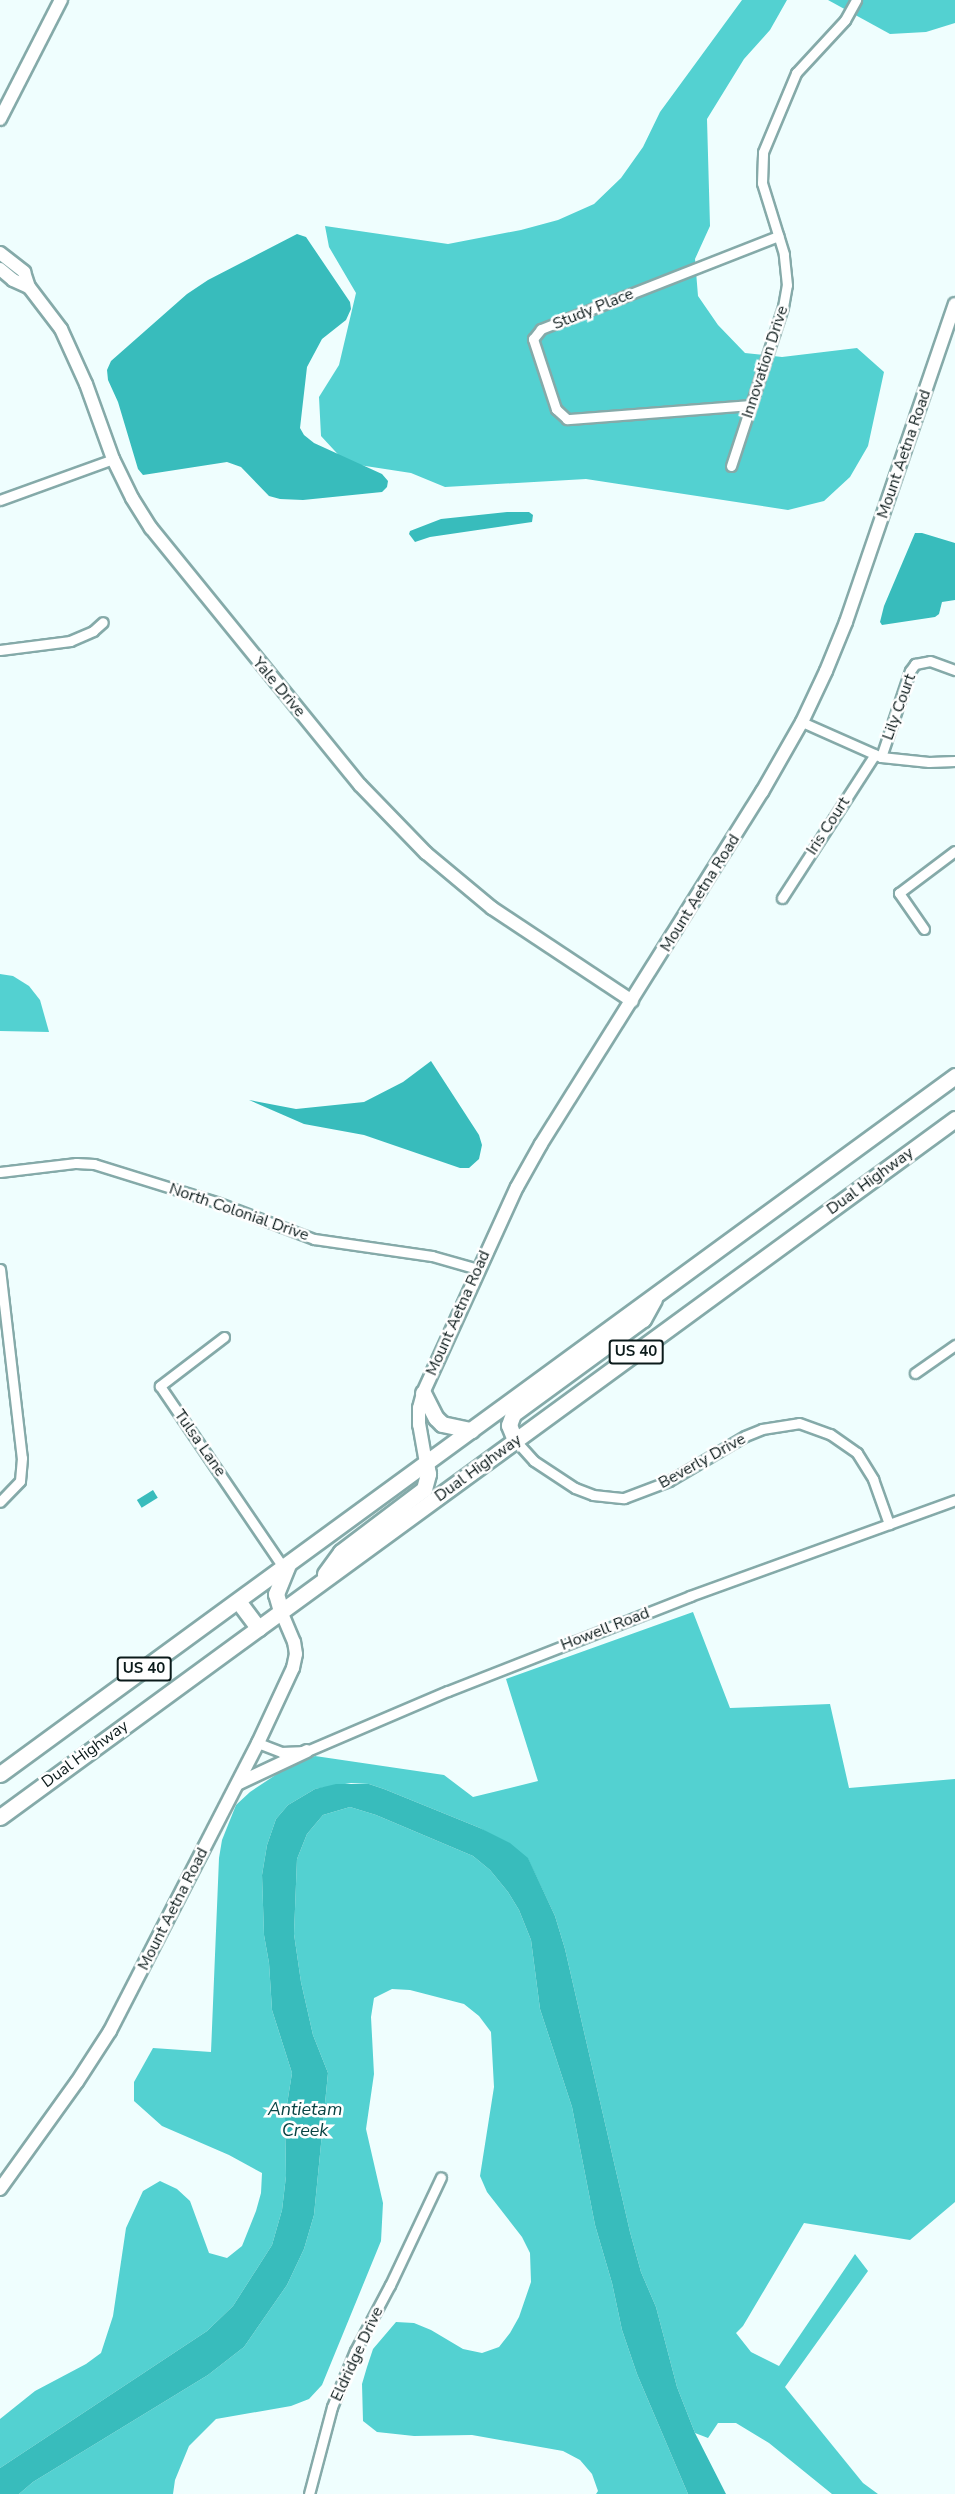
<!DOCTYPE html>
<html>
<head>
<meta charset="utf-8">
<style>
  body { margin:0 }
  #map { position:relative; width:955px; height:2494px; overflow:hidden; background:#effefe; font-family:"Nunito Sans",sans-serif }
  div>[style] { position:absolute }
  [style*='--x'] { left:calc(var(--x)*1px); top:calc(var(--y)*1px); width:calc(var(--w)*1px); rotate:calc(var(--a)*1deg) }
  .forest>* { inset:0; background:#53d1d1 }
  .water>* { inset:0; background:#38bcbc; transform-origin:0 0 }
  .roads { filter:drop-shadow(2px 0 #85aaa9) drop-shadow(-2px 0 #85aaa9) drop-shadow(0 2px #85aaa9) drop-shadow(0 -2px #85aaa9) }
  .minor>* { height:9px; margin:-4.5px; padding:0 4.5px; transform-origin:4.5px; border-radius:4.5px; background:#fff }
  .tertiary>* { height:12px; margin:-6px; padding:0 6px; transform-origin:6px; border-radius:6px; background:#fff }
  .primary>* { height:15px; margin:-7.5px; padding:0 7.5px; transform-origin:7.5px; border-radius:7.5px; background:#fff }
  span { translate:-50% -50%; white-space:nowrap; text-align:center; line-height:1.15; -webkit-text-stroke:5px #fff; paint-order:stroke }
  .shield-label span { padding:2px 4px; background:#fff; border:2px solid; border-radius:4px; -webkit-text-stroke-width:0 }
  .shield-label { font-size:15px; color:#0b1a1a; font-weight:700 }
  .street-label { font-size:16px; color:#0b1a1a }
  .water-label { font-size:18px; color:#094444; font-style:italic }
</style>
</head>
<body>
<div id="map">
  <div class="forest">
    <div style="clip-path:polygon(742px 0,787px 0,770px 30px,744px 59px,707px 119px,710px 226px,695px 259px,698px 296px,718px 325px,745px 353px,782px 357px,857px 348px,884px 372px,868px 446px,850px 477px,824px 501px,788px 510px,586px 479px,445px 487px,411px 473px,346px 463px,321px 436px,319px 397px,339px 365px,356px 293px,329px 247px,325px 226px,448px 244px,521px 230px,558px 220px,594px 204px,621px 178px,643px 147px,660px 112px)"></div>
    <div style="clip-path:polygon(828px 0,955px 0,955px 23px,926px 32px,890px 34px)"></div>
    <div style="clip-path:polygon(0 974px,13px 976px,29px 986px,40px 1000px,49px 1032px,0 1031px)"></div>
    <div style="clip-path:polygon(693px 1612px,730px 1708px,830px 1704px,849px 1788px,955px 1779px,955px 2202px,910px 2240px,804px 2223px,743px 2326px,736px 2333px,751px 2352px,779px 2366px,855px 2254px,868px 2271px,785px 2387px,863px 2483px,878px 2494px,832px 2494px,769px 2443px,736px 2423px,718px 2423px,708px 2438px,695px 2433px,677px 2387px,656px 2307px,641px 2272px,630px 2232px,565px 1949px,555px 1916px,528px 1859px,480px 1828px,384px 1789px,369px 1784px,351px 1783px,315px 1789px,288px 1805px,276px 1819px,267px 1845px,262px 1875px,264px 1935px,269px 1963px,272px 2010px,292px 2073px,285px 2117px,286px 2176px,282px 2210px,272px 2245px,233px 2306px,207px 2331px,0 2468px,0 2419px,35px 2391px,86px 2364px,101px 2353px,113px 2316px,126px 2228px,143px 2191px,160px 2181px,177px 2189px,190px 2201px,209px 2253px,227px 2258px,242px 2246px,256px 2211px,261px 2193px,262px 2173px,229px 2155px,162px 2126px,134px 2101px,134px 2082px,153px 2048px,211px 2052px,219px 1858px,222px 1840px,236px 1805px,250px 1792px,280px 1772px,315px 1756px,444px 1775px,473px 1797px,538px 1781px,506px 1679px)"></div>
    <div style="clip-path:polygon(350px 1807px,376px 1815px,473px 1856px,490px 1870px,508px 1892px,519px 1910px,531px 1940px,540px 2009px,572px 2107px,595px 2225px,612px 2283px,622px 2330px,637px 2374px,688px 2494px,596px 2494px,598px 2491px,592px 2474px,580px 2460px,563px 2451px,472px 2435px,414px 2436px,377px 2432px,363px 2421px,362px 2384px,367px 2367px,373px 2349px,396px 2322px,414px 2323px,431px 2330px,463px 2349px,482px 2353px,499px 2347px,510px 2333px,519px 2317px,531px 2282px,530px 2253px,522px 2237px,487px 2192px,480px 2176px,494px 2087px,491px 2032px,479px 2016px,464px 2004px,410px 1990px,392px 1989px,374px 1998px,371px 2017px,374px 2074px,366px 2129px,383px 2203px,381px 2241px,322px 2385px,309px 2399px,291px 2406px,216px 2419px,189px 2446px,175px 2480px,173px 2494px,19px 2494px,33px 2482px,208px 2375px,244px 2347px,287px 2285px,304px 2249px,314px 2215px,328px 2073px,313px 2035px,301px 1982px,294px 1934px,297px 1859px,307px 1834px,323px 1815px)"></div>
  </div>
  <div class="water">
    <div style="clip-path:polygon(297px 234px,306px 237px,350px 302px,351px 309px,346px 320px,322px 339px,307px 367px,300px 428px,304px 435px,314px 443px,382px 474px,388px 481px,387px 487px,382px 492px,303px 500px,280px 499px,269px 496px,241px 467px,227px 462px,143px 475px,138px 469px,118px 402px,108px 380px,107px 370px,111px 361px,187px 294px,208px 280px)"></div>
    <div style="clip-path:polygon(507px 512px,529px 512px,533px 515px,532px 522px,430px 537px,415px 542px,409px 534px,410px 531px,441px 519px)"></div>
    <div style="clip-path:polygon(915px 533px,922px 533px,955px 543px,955px 600px,942px 602px,939px 614px,935px 617px,882px 625px,880px 622px,884px 606px)"></div>
    <div style="clip-path:polygon(431px 1061px,479px 1135px,482px 1145px,479px 1159px,469px 1168px,460px 1168px,364px 1135px,304px 1124px,249px 1100px,296px 1109px,364px 1102px,403px 1082px)"></div>
    <div style="left:153px;top:1490px;width:9px;height:19px;rotate:58deg"></div>
    <div style="clip-path:polygon(336px 1784px,369px 1784px,384px 1789px,480px 1828px,510px 1843px,528px 1858px,555px 1916px,565px 1949px,630px 2232px,641px 2272px,656px 2307px,677px 2387px,695px 2433px,726px 2494px,688px 2494px,637px 2374px,622px 2330px,612px 2283px,595px 2225px,572px 2107px,540px 2009px,531px 1940px,519px 1910px,508px 1892px,490px 1870px,473px 1856px,376px 1815px,350px 1807px,323px 1815px,307px 1834px,297px 1859px,294px 1934px,301px 1982px,313px 2035px,328px 2073px,314px 2215px,304px 2249px,287px 2285px,244px 2347px,208px 2375px,33px 2482px,19px 2494px,0 2494px,0 2468px,207px 2331px,233px 2306px,272px 2245px,282px 2210px,286px 2176px,285px 2117px,292px 2073px,272px 2010px,269px 1963px,264px 1935px,262px 1875px,267px 1845px,276px 1819px,288px 1805px,315px 1789px)"></div>
  </div>
  <div class="roads">
    <div class="minor">
      <div style="--x:751;--y:405;--w:185;--a:175.6"></div>
      <div style="--x:567;--y:419;--w:15;--a:-138"></div>
      <div style="--x:556;--y:409;--w:74;--a:-108.2"></div>
      <div style="--x:533;--y:339;--w:13;--a:-51"></div>
      <div style="--x:541;--y:329;--w:255;--a:-21.4"></div>
      <div style="--x:731;--y:466;--w:167;--a:-71.9"></div>
      <div style="--x:783;--y:307;--w:22;--a:-80"></div>
      <div style="--x:787;--y:285;--w:31;--a:-96"></div>
      <div style="--x:784;--y:254;--w:74;--a:-107.2"></div>
      <div style="--x:762;--y:183;--w:31;--a:-88"></div>
      <div style="--x:763;--y:152;--w:86;--a:-67.3"></div>
      <div style="--x:796;--y:73;--w:72;--a:-47.2"></div>
      <div style="--x:845;--y:20;--w:23;--a:-61"></div>
      <div style="--x:0;--y:500;--w:120;--a:-19.9"></div>
      <div style="--x:0;--y:650;--w:71;--a:-7.3"></div>
      <div style="--x:70;--y:641;--w:25;--a:-23"></div>
      <div style="--x:93;--y:631;--w:13;--a:-42"></div>
      <div style="--x:802;--y:722;--w:86;--a:23.9"></div>
      <div style="--x:881;--y:757;--w:48;--a:5.9"></div>
      <div style="--x:929;--y:762;--w:26;--a:-2"></div>
      <div style="--x:881;--y:757;--w:91;--a:-71.4"></div>
      <div style="--x:910;--y:671;--w:9;--a:-54"></div>
      <div style="--x:915;--y:664;--w:15;--a:-11"></div>
      <div style="--x:930;--y:661;--w:27;--a:20"></div>
      <div style="--x:782;--y:898;--w:171;--a:-57.1"></div>
      <div style="--x:924;--y:929;--w:44;--a:-124.8"></div>
      <div style="--x:899;--y:893;--w:70;--a:-36.9"></div>
      <div style="--x:0;--y:1172;--w:77;--a:-6.8"></div>
      <div style="--x:76;--y:1163;--w:18;--a:3"></div>
      <div style="--x:94;--y:1164;--w:128;--a:17.3"></div>
      <div style="--x:216;--y:1202;--w:105;--a:20.7"></div>
      <div style="--x:314;--y:1239;--w:119;--a:8.2"></div>
      <div style="--x:432;--y:1256;--w:48;--a:15.8"></div>
      <div style="--x:0;--y:1269;--w:190;--a:83.4"></div>
      <div style="--x:22;--y:1458;--w:23;--a:95"></div>
      <div style="--x:20;--y:1481;--w:29;--a:134"></div>
      <div style="--x:224;--y:1337;--w:81;--a:142.6"></div>
      <div style="--x:160;--y:1386;--w:219;--a:55.8"></div>
      <div style="--x:915;--y:1373;--w:49;--a:-35"></div>
      <div style="--x:515;--y:1440;--w:28;--a:48"></div>
      <div style="--x:534;--y:1461;--w:49;--a:33.4"></div>
      <div style="--x:575;--y:1488;--w:19;--a:21"></div>
      <div style="--x:593;--y:1495;--w:31;--a:6"></div>
      <div style="--x:624;--y:1498;--w:48;--a:-20.7"></div>
      <div style="--x:669;--y:1481;--w:88;--a:-30.6"></div>
      <div style="--x:745;--y:1436;--w:18;--a:-22"></div>
      <div style="--x:762;--y:1429;--w:37;--a:-9"></div>
      <div style="--x:799;--y:1423;--w:33;--a:20"></div>
      <div style="--x:830;--y:1434;--w:33;--a:35"></div>
      <div style="--x:857;--y:1453;--w:31;--a:58"></div>
      <div style="--x:873;--y:1479;--w:48;--a:70.4"></div>
      <div style="--x:258;--y:1743;--w:25;--a:21"></div>
      <div style="--x:281;--y:1752;--w:26;--a:-2"></div>
      <div style="--x:307;--y:1751;--w:153;--a:-23.1"></div>
      <div style="--x:448;--y:1691;--w:260;--a:-21.4"></div>
      <div style="--x:690;--y:1596;--w:282;--a:-19.9"></div>
      <div style="--x:309;--y:2494;--w:90;--a:-75.2"></div>
      <div style="--x:332;--y:2407;--w:61;--a:-67.7"></div>
      <div style="--x:355;--y:2351;--w:75;--a:-62.1"></div>
      <div style="--x:390;--y:2285;--w:119;--a:-64.7"></div>
    </div>
    <div class="tertiary">
      <div style="--x:0;--y:119;--w:134;--a:-62.9"></div>
      <div style="--x:0;--y:253;--w:31;--a:38"></div>
      <div style="--x:24;--y:272;--w:16;--a:72"></div>
      <div style="--x:29;--y:287;--w:53;--a:52.7"></div>
      <div style="--x:61;--y:329;--w:60;--a:65.6"></div>
      <div style="--x:86;--y:384;--w:80;--a:70.2"></div>
      <div style="--x:113;--y:459;--w:43;--a:64"></div>
      <div style="--x:132;--y:498;--w:36;--a:58"></div>
      <div style="--x:151;--y:528;--w:331;--a:50.9"></div>
      <div style="--x:360;--y:785;--w:95;--a:45.9"></div>
      <div style="--x:426;--y:853;--w:86;--a:39.8"></div>
      <div style="--x:492;--y:908;--w:168;--a:33.6"></div>
      <div style="--x:0;--y:269;--w:17;--a:40"></div>
      <div style="--x:13;--y:280;--w:17;--a:24"></div>
      <div style="--x:426;--y:1463;--w:39;--a:-100"></div>
      <div style="--x:419;--y:1425;--w:17;--a:-90"></div>
      <div style="--x:419;--y:1408;--w:16;--a:-75"></div>
      <div style="--x:423;--y:1393;--w:226;--a:-65.5"></div>
      <div style="--x:517;--y:1187;--w:49;--a:-60.8"></div>
      <div style="--x:541;--y:1144;--w:416;--a:-57.9"></div>
      <div style="--x:762;--y:792;--w:81;--a:-60.3"></div>
      <div style="--x:802;--y:722;--w:56;--a:-64.8"></div>
      <div style="--x:826;--y:671;--w:53;--a:-67.8"></div>
      <div style="--x:846;--y:622;--w:336;--a:-71.1"></div>
      <div style="--x:239;--y:1783;--w:75;--a:-25.2"></div>
      <div style="--x:0;--y:2189;--w:132;--a:-54.3"></div>
      <div style="--x:77;--y:2082;--w:61;--a:-57.1"></div>
      <div style="--x:110;--y:2031;--w:324;--a:-62.8"></div>
      <div style="--x:258;--y:1743;--w:83;--a:-65"></div>
      <div style="--x:293;--y:1668;--w:14;--a:-78"></div>
      <div style="--x:296;--y:1654;--w:12;--a:-99"></div>
      <div style="--x:294;--y:1642;--w:34;--a:-113"></div>
    </div>
    <div class="primary">
      <div style="--x:423;--y:1393;--w:28;--a:63"></div>
      <div style="--x:436;--y:1418;--w:8;--a:45"></div>
      <div style="--x:442;--y:1424;--w:30;--a:12"></div>
      <div style="--x:515;--y:1440;--w:16;--a:-112"></div>
      <div style="--x:509;--y:1425;--w:12;--a:-70"></div>
      <div style="--x:513;--y:1414;--w:161;--a:-36.2"></div>
      <div style="--x:643;--y:1319;--w:23;--a:-61"></div>
      <div style="--x:325;--y:1574;--w:27;--a:-54"></div>
      <div style="--x:341;--y:1552;--w:104;--a:-37.2"></div>
      <div style="--x:424;--y:1489;--w:16;--a:-75"></div>
      <div style="--x:428;--y:1474;--w:11;--a:-100"></div>
      <div style="--x:238;--y:1601;--w:34;--a:53"></div>
      <div style="--x:281;--y:1611;--w:18;--a:-106"></div>
      <div style="--x:276;--y:1594;--w:32;--a:-68"></div>
      <div style="--x:0;--y:1774;--w:1183;--a:-36.16"></div>
      <div style="--x:0;--y:1817;--w:1183;--a:-36.16"></div>
    </div>
  </div>
  <div class="shield-label">
    <span style="left:636px;top:1352px">US 40</span>
    <span style="left:144px;top:1669px">US 40</span>
  </div>
  <div class="street-label">
    <span style="left:593px;top:309px;rotate:-22deg">Study Place</span>
    <span style="left:765px;top:362px;rotate:-72deg">Innovation Drive</span>
    <span style="left:904px;top:454px;rotate:-71deg">Mount Aetna Road</span>
    <span style="left:279px;top:687px;rotate:50deg">Yale Drive</span>
    <span style="left:899px;top:707px;rotate:-70deg">Lily Court</span>
    <span style="left:828px;top:826px;rotate:-57deg">Iris Court</span>
    <span style="left:700px;top:893px;rotate:-58deg">Mount Aetna Road</span>
    <span style="left:870px;top:1181px;rotate:-36deg">Dual Highway</span>
    <span style="left:239px;top:1212px;rotate:19deg">North Colonial Drive</span>
    <span style="left:458px;top:1313px;rotate:-66deg">Mount Aetna Road</span>
    <span style="left:200px;top:1443px;rotate:55deg">Tulsa Lane</span>
    <span style="left:702px;top:1461px;rotate:-29deg">Beverly Drive</span>
    <span style="left:478px;top:1468px;rotate:-36deg">Dual Highway</span>
    <span style="left:605px;top:1629px;rotate:-21deg">Howell Road</span>
    <span style="left:85px;top:1754px;rotate:-36deg">Dual Highway</span>
    <span style="left:173px;top:1909px;rotate:-63deg">Mount Aetna Road</span>
    <span style="left:357px;top:2354px;rotate:-65deg">Eldridge Drive</span>
  </div>
  <div class="water-label">
    <span style="left:305px;top:2120px">Antietam<br>Creek</span>
  </div>
</div>
</body>
</html>
